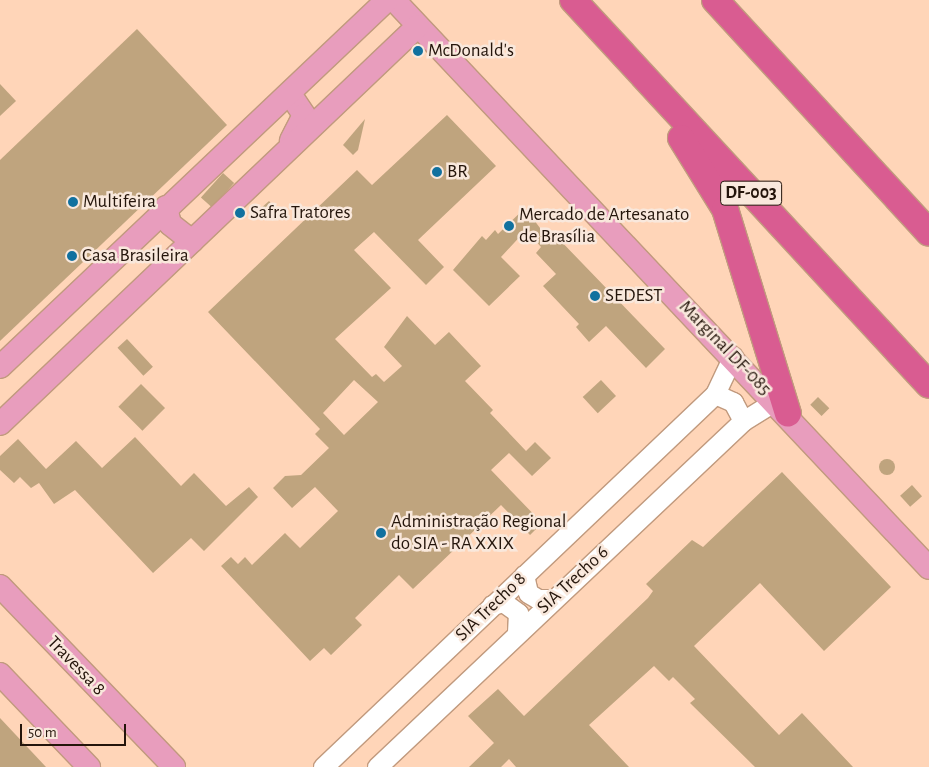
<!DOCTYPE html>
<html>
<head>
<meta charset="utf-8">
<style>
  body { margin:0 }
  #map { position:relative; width:929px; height:767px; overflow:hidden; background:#ffd5b8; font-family:"Alegreya Sans",sans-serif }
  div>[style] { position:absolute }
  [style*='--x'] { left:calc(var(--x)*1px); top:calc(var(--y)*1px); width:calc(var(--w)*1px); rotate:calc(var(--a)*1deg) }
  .building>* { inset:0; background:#bfa47e; transform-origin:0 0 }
  .round { border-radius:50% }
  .roads { filter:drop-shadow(1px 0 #c19a7e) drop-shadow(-1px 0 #c19a7e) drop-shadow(0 1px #c19a7e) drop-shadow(0 -1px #c19a7e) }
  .minor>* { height:19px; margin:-9.5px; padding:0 9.5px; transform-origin:9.5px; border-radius:9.5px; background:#fff }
  .major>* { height:22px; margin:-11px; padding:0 11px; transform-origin:11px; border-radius:11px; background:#e89dbd }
  .highway>* { height:26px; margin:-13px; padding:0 13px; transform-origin:13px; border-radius:13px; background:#d95c91 }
  .dots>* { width:14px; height:14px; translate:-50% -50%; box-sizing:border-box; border:2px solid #f9e8dc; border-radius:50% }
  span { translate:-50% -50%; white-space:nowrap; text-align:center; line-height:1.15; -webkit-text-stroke:5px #f9e8dc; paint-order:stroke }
  .shield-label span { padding:1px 4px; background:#f9e8dc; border:1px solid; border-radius:4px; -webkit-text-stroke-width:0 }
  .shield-label { font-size:18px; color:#24150b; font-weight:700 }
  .poi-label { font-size:19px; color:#24150b }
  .left { translate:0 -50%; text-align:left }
  .street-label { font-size:19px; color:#24150b }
  .scale { position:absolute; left:20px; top:724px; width:106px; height:22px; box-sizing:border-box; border:2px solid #24150b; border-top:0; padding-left:6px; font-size:15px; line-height:18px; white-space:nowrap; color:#24150b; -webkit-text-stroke:4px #f9e8dc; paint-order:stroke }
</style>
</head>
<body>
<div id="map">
  <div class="building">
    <div style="clip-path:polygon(137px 29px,227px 125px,0 341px,0 160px)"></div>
    <div style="clip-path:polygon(0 84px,16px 101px,0 116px)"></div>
    <div style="clip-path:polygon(evenodd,447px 115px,496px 166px,418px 240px,444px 267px,426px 285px,374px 232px,354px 250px,391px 288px,335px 339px,372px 377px,376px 374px,384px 382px,402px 366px,384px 347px,407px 316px,435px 345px,449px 332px,481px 366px,465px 381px,493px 410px,490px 413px,526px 451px,535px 442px,551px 458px,532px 476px,509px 453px,491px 470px,542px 523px,530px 535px,501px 505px,413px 589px,399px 575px,355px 618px,362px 625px,331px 655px,324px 648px,310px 661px,221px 566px,231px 557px,238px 564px,245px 557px,252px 565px,285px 533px,300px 548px,338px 511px,315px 487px,292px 508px,273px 488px,285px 476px,301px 475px,329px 448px,315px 434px,320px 429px,208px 312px,357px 170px,372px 185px,447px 115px,354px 380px,378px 402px,344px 435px,323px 413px,354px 380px)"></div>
    <div style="clip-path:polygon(365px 119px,358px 150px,353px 155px,343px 145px)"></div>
    <div style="left:223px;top:173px;width:15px;height:33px;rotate:42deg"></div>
    <div style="left:269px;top:201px;width:12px;height:11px;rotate:48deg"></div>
    <div style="clip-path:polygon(525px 208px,549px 240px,555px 235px,665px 349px,646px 368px,606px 326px,589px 342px,576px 327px,579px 324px,543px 286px,556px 274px,536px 253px,541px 247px,526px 230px,501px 257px,520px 276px,489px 306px,453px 270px,482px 236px,486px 240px,495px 230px,498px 234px)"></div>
    <div style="left:127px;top:339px;width:38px;height:13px;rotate:47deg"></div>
    <div style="left:601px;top:380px;width:22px;height:25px;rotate:47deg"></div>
    <div style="left:141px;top:384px;width:34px;height:32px;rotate:45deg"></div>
    <div style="left:818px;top:397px;width:16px;height:11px;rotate:45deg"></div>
    <div style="clip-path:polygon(135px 437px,181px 486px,194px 473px,226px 506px,249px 487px,258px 497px,204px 551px,191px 538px,153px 573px,75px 490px,54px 504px,39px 483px,31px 488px,20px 477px,14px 483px,0 470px,0 456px,18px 439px,46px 469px,76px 441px,102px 468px)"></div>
    <div class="round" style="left:879px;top:459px;width:16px;height:16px"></div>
    <div style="clip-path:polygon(782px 472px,891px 587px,824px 651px,760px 583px,694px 646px,779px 735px,802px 713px,853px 767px,755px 767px,690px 703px,695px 699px,673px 677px,669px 681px,654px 666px,589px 725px,629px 767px,516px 767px,509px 759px,501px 767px,469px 767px,494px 743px,468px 716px,498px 689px,524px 716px,648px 598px,653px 591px,646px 584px,692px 540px,703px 547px)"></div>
    <div style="left:912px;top:485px;width:15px;height:16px;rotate:48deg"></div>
    <div style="clip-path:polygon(0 718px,46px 767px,0 767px)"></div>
  </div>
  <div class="roads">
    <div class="minor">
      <div style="--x:715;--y:394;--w:20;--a:24"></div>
      <div style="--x:733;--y:402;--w:21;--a:62"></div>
      <div style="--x:524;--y:575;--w:18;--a:77"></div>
      <div style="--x:528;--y:593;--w:12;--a:31"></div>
      <div style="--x:538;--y:599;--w:15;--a:0"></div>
      <div style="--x:492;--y:605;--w:11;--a:-15"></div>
      <div style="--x:503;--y:602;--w:19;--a:36"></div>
      <div style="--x:518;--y:613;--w:20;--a:93"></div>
      <div style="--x:323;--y:767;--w:541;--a:-43.58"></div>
      <div style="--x:715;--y:394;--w:42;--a:-64.7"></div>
      <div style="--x:377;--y:767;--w:504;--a:-43.39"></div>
      <div style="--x:743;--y:421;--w:38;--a:-32"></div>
    </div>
    <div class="major">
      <div style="--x:394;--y:0;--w:780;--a:46.71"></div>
      <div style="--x:290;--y:94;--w:25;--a:56"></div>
      <div style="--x:304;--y:115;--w:29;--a:117"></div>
      <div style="--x:166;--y:207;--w:17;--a:77"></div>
      <div style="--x:170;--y:224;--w:28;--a:38"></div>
      <div style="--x:0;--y:367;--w:533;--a:-43.48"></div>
      <div style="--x:0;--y:424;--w:577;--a:-43.6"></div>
      <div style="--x:0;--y:586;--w:251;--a:46.1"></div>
      <div style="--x:0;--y:674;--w:129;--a:46.3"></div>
    </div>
    <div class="highway">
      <div style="--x:573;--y:0;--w:524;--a:47.24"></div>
      <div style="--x:715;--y:0;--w:316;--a:47.4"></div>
      <div style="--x:681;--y:138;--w:84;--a:58.2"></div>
      <div style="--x:725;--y:209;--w:214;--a:72.9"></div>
    </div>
  </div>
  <div class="dots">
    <div style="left:418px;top:51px;background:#11719f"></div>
    <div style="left:437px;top:172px;background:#11719f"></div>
    <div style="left:73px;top:202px;background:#11719f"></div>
    <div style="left:240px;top:213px;background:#11719f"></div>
    <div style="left:509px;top:226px;background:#11719f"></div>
    <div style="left:72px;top:256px;background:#11719f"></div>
    <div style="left:595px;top:296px;background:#11719f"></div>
    <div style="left:381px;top:533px;background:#11719f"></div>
  </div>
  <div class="shield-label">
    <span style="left:751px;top:193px">DF-003</span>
  </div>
  <div class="poi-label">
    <span class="left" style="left:428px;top:51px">McDonald's</span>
    <span class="left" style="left:447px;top:172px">BR</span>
    <span class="left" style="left:83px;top:202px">Multifeira</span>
    <span class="left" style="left:250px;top:213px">Safra Tratores</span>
    <span class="left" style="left:519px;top:226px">Mercado de Artesanato<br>de Brasília</span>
    <span class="left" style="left:82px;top:256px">Casa Brasileira</span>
    <span class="left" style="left:605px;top:296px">SEDEST</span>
    <span class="left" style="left:391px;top:533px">Administração Regional<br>do SIA - RA XXIX</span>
  </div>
  <div class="street-label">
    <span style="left:725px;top:348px;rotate:46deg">Marginal DF-085</span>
    <span style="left:573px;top:580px;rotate:-43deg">SIA Trecho 6</span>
    <span style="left:491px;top:607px;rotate:-44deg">SIA Trecho 8</span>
    <span style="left:76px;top:666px;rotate:46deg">Travessa 8</span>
  </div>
  <div class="scale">50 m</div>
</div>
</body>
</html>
